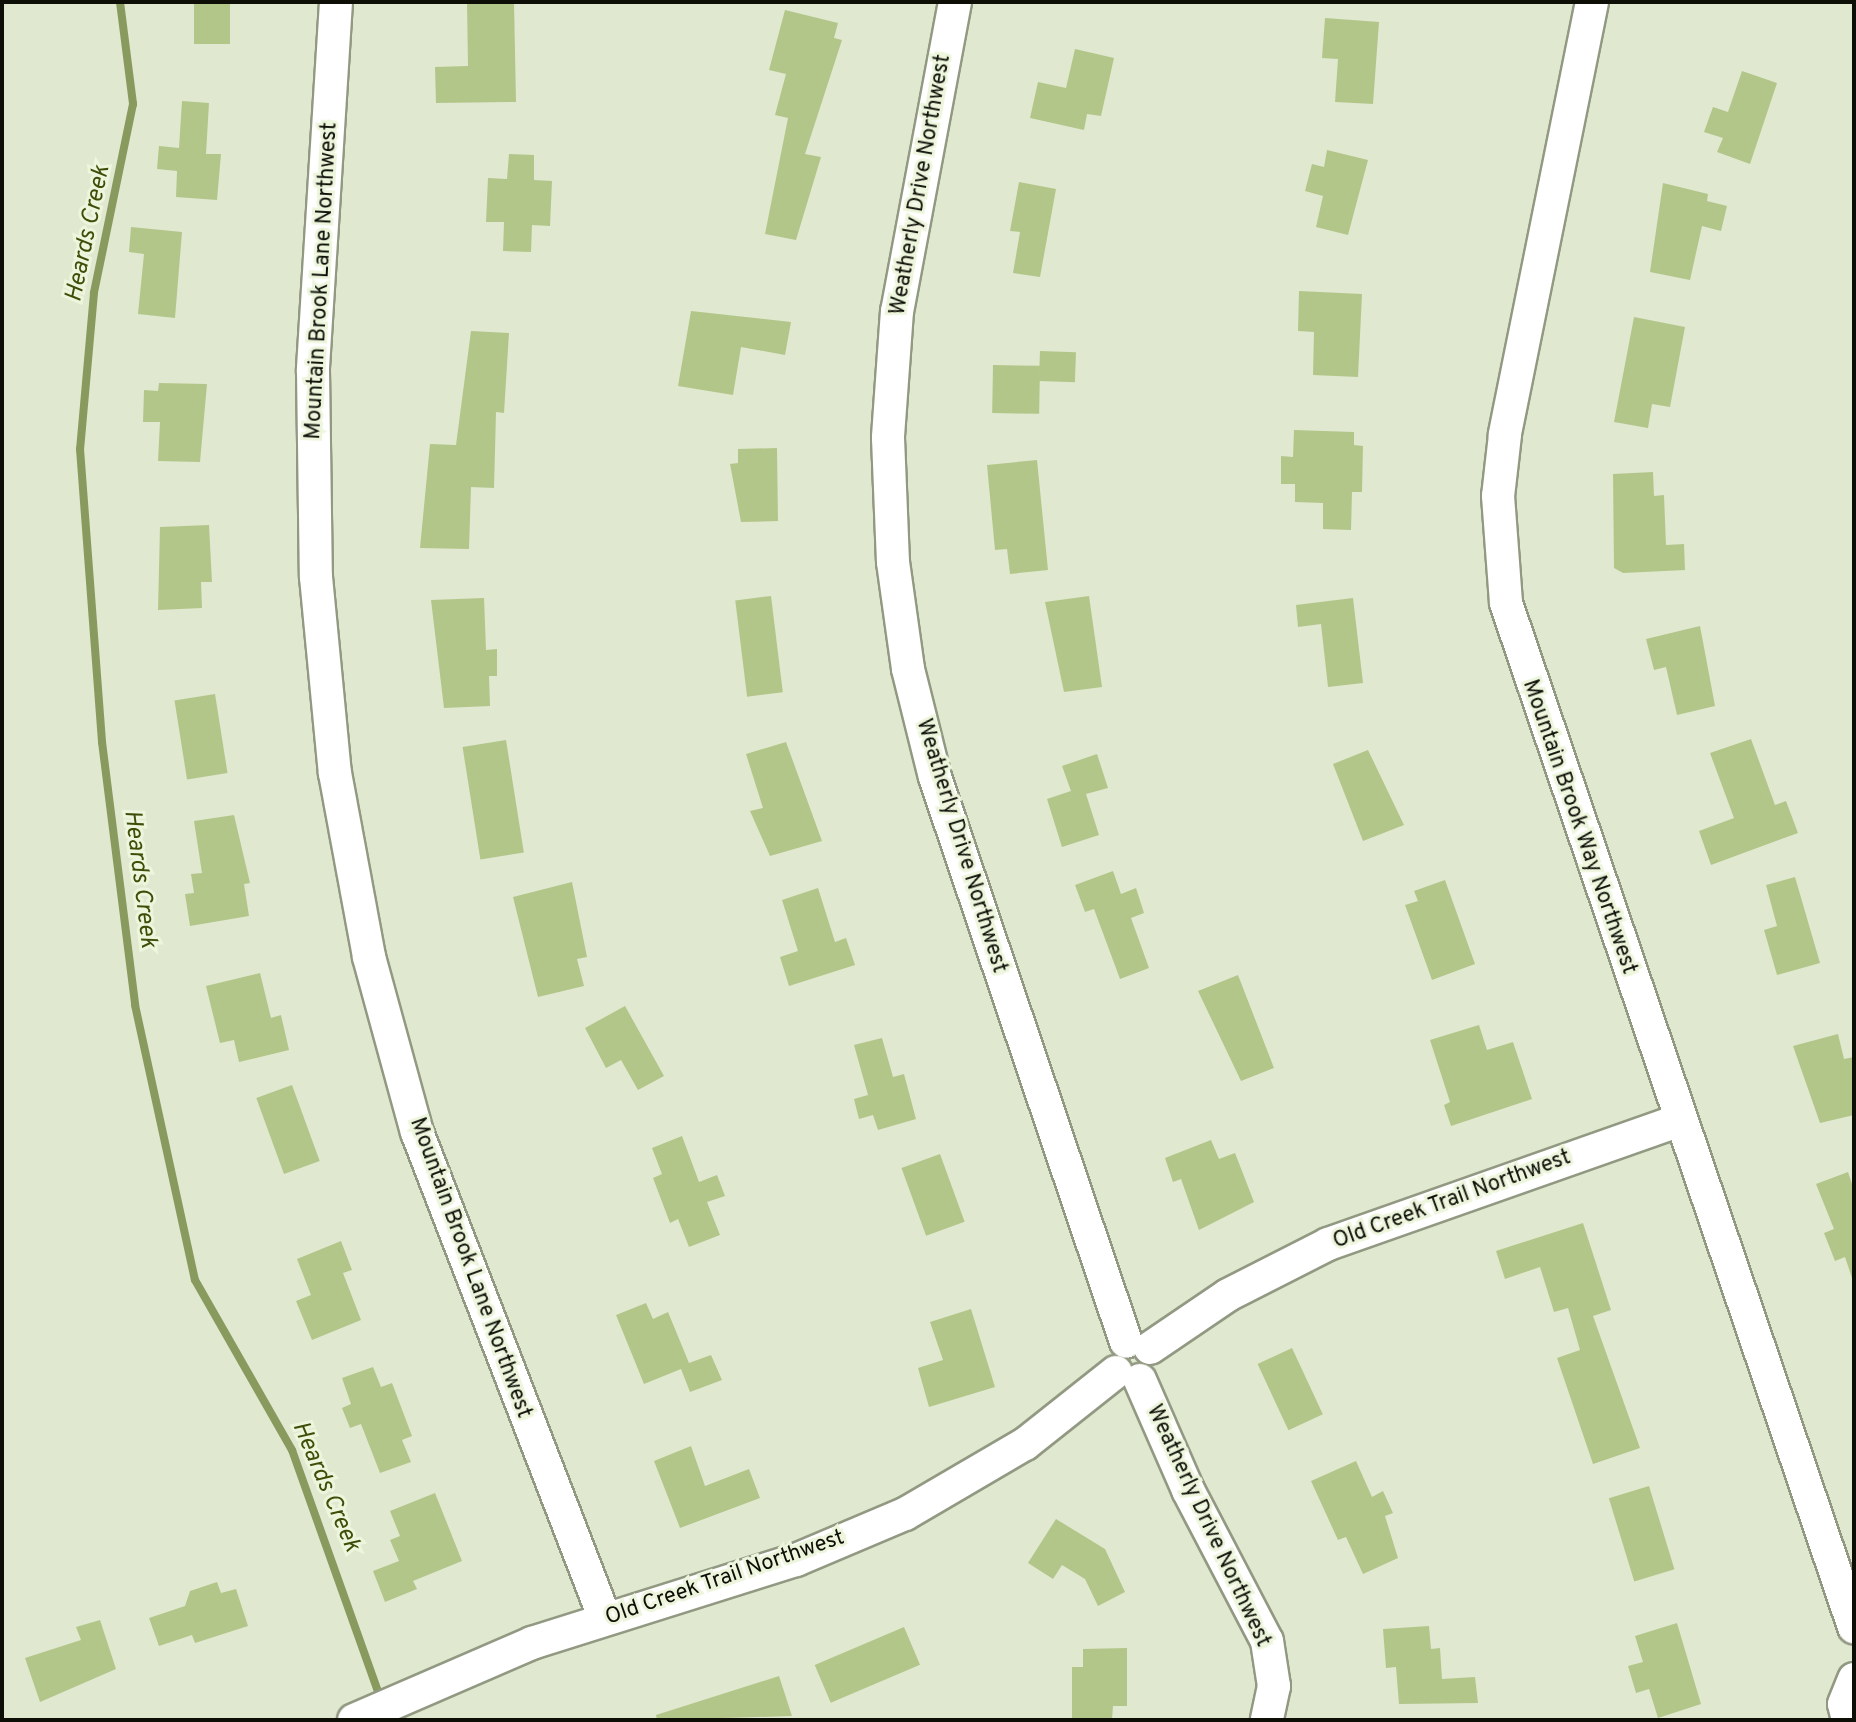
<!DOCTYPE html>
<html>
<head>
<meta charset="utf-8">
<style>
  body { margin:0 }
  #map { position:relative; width:1856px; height:1722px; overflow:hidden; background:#e0e8d0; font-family:Overpass,sans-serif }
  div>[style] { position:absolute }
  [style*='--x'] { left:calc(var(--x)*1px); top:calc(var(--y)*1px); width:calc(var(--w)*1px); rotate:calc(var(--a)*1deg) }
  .stream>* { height:8px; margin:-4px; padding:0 4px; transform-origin:4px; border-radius:4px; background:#899a5f }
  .building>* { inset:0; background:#b3c689; transform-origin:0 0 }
  .roads { filter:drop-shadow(2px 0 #929982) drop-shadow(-2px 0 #929982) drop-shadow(0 2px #929982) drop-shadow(0 -2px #929982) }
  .street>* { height:32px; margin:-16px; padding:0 16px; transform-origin:16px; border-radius:16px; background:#fff }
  span { translate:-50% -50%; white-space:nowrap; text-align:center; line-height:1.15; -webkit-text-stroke:6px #edf6dd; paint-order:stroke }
  .street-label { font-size:22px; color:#0d0f07 }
  .water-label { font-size:24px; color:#3e4d07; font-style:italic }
  .frame { position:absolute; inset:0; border:4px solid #0d0f07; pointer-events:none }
</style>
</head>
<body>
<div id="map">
  <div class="stream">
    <div style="--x:120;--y:2;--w:103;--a:82.7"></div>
    <div style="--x:133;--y:104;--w:193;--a:101.7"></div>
    <div style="--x:94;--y:293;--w:157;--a:95.1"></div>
    <div style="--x:80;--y:449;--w:294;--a:85.7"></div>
    <div style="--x:102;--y:742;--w:265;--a:82.8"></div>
    <div style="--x:135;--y:1005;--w:281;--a:77.7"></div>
    <div style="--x:195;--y:1280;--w:196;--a:60.3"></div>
    <div style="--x:292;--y:1450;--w:265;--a:70.4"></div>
  </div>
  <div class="building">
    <div style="left:194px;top:2px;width:36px;height:42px"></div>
    <div style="clip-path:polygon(467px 2px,514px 2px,516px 102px,436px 103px,435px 67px,468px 66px)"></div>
    <div style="clip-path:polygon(785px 10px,838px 23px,834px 38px,842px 40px,805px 154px,821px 157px,796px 240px,765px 234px,788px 118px,775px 115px,786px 74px,769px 70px)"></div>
    <div style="clip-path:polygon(1325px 18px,1379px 22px,1373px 104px,1335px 102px,1338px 59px,1322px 58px)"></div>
    <div style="clip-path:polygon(1075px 49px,1114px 58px,1101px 116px,1087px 114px,1084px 130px,1030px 118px,1038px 82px,1066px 88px)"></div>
    <div style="clip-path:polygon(1742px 71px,1777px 83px,1750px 164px,1717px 152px,1723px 138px,1704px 132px,1713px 107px,1728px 112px)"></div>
    <div style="clip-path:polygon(182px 101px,209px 103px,206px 154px,221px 154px,217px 200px,176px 197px,177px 171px,157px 169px,159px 146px,179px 148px)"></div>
    <div style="clip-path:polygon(1327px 150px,1368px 160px,1348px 235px,1316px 227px,1323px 196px,1305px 191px,1312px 164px,1324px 167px)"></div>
    <div style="clip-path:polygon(509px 154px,534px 155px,534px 180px,552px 181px,550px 226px,532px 225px,531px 252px,503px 251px,504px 222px,486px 222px,488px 178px,507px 179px)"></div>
    <div style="clip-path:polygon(1019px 182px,1056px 189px,1040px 277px,1013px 273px,1020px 232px,1010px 231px)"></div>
    <div style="clip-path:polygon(1663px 183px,1708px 194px,1707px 201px,1727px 206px,1721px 231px,1702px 226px,1690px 280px,1650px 272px)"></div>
    <div style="clip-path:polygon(131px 227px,182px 232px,175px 318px,138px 314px,144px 254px,129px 252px)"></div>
    <div style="clip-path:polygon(1299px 291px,1362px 294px,1358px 377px,1313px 375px,1314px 332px,1298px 331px)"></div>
    <div style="clip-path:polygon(691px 311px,791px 322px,785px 355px,741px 347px,733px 395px,678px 386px)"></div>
    <div style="clip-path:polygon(1634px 317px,1685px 327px,1670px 407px,1652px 404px,1648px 428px,1614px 422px)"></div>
    <div style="clip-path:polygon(471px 331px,509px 333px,504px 413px,496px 412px,494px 488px,471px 487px,469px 549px,420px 548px,430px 444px,456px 445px)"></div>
    <div style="left:1040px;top:351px;width:36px;height:30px;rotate:2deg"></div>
    <div style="left:993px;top:365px;width:47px;height:48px;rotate:1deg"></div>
    <div style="clip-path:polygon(159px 383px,207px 384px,200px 462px,158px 461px,160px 422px,143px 422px,144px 390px,158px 391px)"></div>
    <div style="clip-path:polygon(1294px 430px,1354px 432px,1354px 445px,1363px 446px,1362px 492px,1352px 492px,1351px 530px,1323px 529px,1323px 503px,1295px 502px,1295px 484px,1281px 484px,1281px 456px,1293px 457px)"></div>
    <div style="clip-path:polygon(777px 448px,778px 521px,741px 522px,730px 464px,738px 463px,738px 449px)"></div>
    <div style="clip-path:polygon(1037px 460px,1048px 570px,1010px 574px,1007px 549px,995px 550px,987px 465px)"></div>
    <div style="clip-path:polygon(1653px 472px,1654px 496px,1664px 495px,1666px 545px,1684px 544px,1685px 570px,1623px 573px,1614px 568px,1613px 474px)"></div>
    <div style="clip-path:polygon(209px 525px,212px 582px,201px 582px,202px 608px,158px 610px,160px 527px)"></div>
    <div style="left:771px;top:596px;width:97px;height:36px;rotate:83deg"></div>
    <div style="clip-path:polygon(1089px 596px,1102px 687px,1064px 692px,1045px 602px)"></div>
    <div style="clip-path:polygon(484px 598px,486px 650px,497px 649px,497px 676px,489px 676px,490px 706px,444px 708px,431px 600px)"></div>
    <div style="clip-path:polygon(1353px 598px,1363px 683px,1328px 687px,1321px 624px,1298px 627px,1296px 605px)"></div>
    <div style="clip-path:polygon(1700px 626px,1715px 706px,1677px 715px,1666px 667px,1654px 670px,1646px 639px)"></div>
    <div style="left:215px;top:694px;width:80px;height:41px;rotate:81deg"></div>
    <div style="clip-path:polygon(1751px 739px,1775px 805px,1786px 801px,1798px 833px,1711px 865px,1699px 831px,1734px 818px,1710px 753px)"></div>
    <div style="left:506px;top:740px;width:114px;height:44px;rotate:81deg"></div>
    <div style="clip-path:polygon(786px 742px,822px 841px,770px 856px,750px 811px,763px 808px,746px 754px)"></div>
    <div style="clip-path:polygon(1368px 750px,1404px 825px,1363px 841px,1333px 764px)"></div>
    <div style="clip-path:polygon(1097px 754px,1108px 788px,1086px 794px,1099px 835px,1062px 847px,1047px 799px,1071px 791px,1062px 766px)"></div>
    <div style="clip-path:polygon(234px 815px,250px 883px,244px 884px,249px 916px,190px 926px,185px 894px,194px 893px,191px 874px,202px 873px,194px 821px)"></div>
    <div style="clip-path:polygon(1113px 871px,1121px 894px,1136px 888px,1144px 913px,1131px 918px,1149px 968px,1120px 979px,1094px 909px,1085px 912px,1075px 885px)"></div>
    <div style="clip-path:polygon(1795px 877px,1820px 963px,1777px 975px,1764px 930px,1777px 926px,1766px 885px)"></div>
    <div style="clip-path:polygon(1445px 880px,1475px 964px,1432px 980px,1405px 905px,1418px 901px,1414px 891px)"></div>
    <div style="clip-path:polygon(572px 882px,587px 957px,577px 959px,584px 986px,538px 997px,513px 897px)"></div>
    <div style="clip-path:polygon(818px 888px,835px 942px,846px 938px,855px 965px,789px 986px,780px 957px,798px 951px,782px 900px)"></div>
    <div style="clip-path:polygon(260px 973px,271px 1018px,281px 1015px,289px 1050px,239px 1062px,234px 1040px,220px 1043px,206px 986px)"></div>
    <div style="clip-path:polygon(1238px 975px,1274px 1068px,1241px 1081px,1198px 991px)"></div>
    <div style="clip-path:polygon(625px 1006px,664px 1076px,638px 1090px,621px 1060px,606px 1068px,585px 1028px)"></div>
    <div style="clip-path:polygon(1479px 1025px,1487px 1050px,1513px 1042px,1532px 1099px,1451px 1126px,1444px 1105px,1450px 1102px,1430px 1040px)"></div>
    <div style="clip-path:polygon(1838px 1034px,1844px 1059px,1854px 1057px,1854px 1115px,1820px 1123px,1793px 1046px)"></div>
    <div style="clip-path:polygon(882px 1038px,893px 1077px,904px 1074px,916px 1119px,878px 1130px,873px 1115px,859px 1119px,854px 1099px,868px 1095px,854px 1045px)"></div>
    <div style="left:292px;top:1085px;width:81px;height:38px;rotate:70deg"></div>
    <div style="clip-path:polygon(682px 1136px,699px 1182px,717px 1175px,725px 1196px,707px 1202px,720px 1235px,689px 1247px,678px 1219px,670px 1223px,653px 1178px,662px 1174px,652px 1148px)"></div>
    <div style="clip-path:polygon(1211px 1140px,1219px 1159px,1235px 1153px,1254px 1202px,1199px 1230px,1181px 1179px,1173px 1182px,1165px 1158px)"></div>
    <div style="left:940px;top:1154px;width:72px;height:41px;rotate:70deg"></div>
    <div style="clip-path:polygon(1848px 1172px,1854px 1190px,1852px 1278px,1845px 1257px,1835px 1261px,1824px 1233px,1834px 1229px,1816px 1184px)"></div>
    <div style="clip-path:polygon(1583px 1223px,1611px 1310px,1593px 1316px,1640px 1448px,1593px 1464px,1557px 1358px,1580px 1350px,1568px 1308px,1554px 1312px,1540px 1267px,1505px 1279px,1496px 1251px)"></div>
    <div style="clip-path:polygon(341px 1241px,352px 1270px,343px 1273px,361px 1320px,312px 1340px,296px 1301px,311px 1295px,297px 1259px)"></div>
    <div style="clip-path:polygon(646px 1303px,653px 1319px,668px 1312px,689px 1363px,711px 1355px,722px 1380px,690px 1392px,681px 1369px,644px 1384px,616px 1315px)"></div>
    <div style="clip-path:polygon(971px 1309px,995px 1387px,929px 1407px,918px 1368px,943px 1360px,930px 1322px)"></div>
    <div style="left:1292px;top:1348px;width:73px;height:38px;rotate:65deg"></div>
    <div style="clip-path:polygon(373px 1367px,381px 1387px,392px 1383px,412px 1436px,402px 1440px,411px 1462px,380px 1473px,361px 1424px,350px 1428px,342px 1408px,351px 1404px,342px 1378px)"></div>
    <div style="clip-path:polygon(691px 1446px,705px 1486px,749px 1469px,760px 1498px,680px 1528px,654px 1461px)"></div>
    <div style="clip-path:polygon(1356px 1461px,1372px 1497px,1383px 1491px,1393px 1513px,1385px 1516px,1398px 1558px,1363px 1574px,1346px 1537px,1338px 1540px,1311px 1481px)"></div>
    <div style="left:1649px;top:1486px;width:87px;height:42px;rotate:73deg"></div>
    <div style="clip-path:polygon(435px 1493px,462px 1561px,413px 1581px,417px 1589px,385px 1602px,373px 1571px,399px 1561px,390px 1540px,400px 1536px,390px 1511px)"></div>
    <div style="clip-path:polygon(1056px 1519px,1105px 1549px,1125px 1592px,1098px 1606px,1085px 1579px,1062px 1565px,1053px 1579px,1028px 1563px)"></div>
    <div style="clip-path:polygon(217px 1582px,221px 1593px,236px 1589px,248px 1626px,195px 1643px,192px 1635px,159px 1646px,149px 1618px,185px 1606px,190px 1591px)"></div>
    <div style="clip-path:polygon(100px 1620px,116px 1669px,40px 1702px,25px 1658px,81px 1640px,76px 1627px)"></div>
    <div style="clip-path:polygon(1677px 1623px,1701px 1704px,1658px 1718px,1649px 1689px,1636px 1693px,1628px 1666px,1643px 1662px,1635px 1636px)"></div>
    <div style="clip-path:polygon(1429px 1626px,1431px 1649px,1440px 1648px,1442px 1679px,1475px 1677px,1478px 1703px,1399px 1704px,1396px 1667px,1386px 1668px,1383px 1629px)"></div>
    <div style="left:904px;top:1627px;width:41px;height:97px;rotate:67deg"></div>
    <div style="clip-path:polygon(1127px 1648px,1127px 1706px,1113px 1706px,1112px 1720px,1072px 1720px,1072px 1667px,1083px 1667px,1083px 1649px)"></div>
    <div style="clip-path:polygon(779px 1676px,792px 1716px,657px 1720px,656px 1715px)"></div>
  </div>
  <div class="roads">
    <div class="street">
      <div style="--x:336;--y:2;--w:370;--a:93.6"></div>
      <div style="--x:313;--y:371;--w:206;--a:89.2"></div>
      <div style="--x:316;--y:577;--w:197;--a:84.5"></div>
      <div style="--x:335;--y:773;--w:187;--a:79.5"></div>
      <div style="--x:369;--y:957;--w:181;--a:74.7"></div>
      <div style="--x:417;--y:1132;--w:522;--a:68.89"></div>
      <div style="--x:955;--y:2;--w:314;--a:100.6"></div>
      <div style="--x:897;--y:311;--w:127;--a:94.1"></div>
      <div style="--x:888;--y:438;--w:124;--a:87.7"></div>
      <div style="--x:893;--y:562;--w:108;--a:82"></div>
      <div style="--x:908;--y:669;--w:111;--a:76"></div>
      <div style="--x:935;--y:777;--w:596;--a:71.32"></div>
      <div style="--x:1592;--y:2;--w:442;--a:101.4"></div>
      <div style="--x:1505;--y:435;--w:61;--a:96.5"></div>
      <div style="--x:1498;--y:496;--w:107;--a:85.7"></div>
      <div style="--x:1506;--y:603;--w:1082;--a:71.23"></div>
      <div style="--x:1150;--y:1348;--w:94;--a:-34.2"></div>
      <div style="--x:1228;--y:1295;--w:112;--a:-27"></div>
      <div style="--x:1328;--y:1244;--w:373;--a:-19.4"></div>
      <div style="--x:1140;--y:1380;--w:120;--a:66.4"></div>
      <div style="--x:1188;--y:1490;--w:170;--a:62.4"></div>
      <div style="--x:1267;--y:1641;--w:46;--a:81.2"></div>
      <div style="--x:1274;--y:1686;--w:35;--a:102"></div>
      <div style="--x:354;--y:1720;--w:194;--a:-23.4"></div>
      <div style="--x:532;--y:1643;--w:277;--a:-17.5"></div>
      <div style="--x:796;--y:1560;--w:118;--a:-22.9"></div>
      <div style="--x:905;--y:1514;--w:139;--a:-30.3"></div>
      <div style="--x:1025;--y:1444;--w:116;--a:-38.4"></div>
      <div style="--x:1848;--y:1720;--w:16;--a:-104"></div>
      <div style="--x:1844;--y:1704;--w:27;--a:-68"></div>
    </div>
  </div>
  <div class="street-label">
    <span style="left:921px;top:185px;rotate:-80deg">Weatherly Drive Northwest</span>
    <span style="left:322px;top:281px;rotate:-87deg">Mountain Brook Lane Northwest</span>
    <span style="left:1579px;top:827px;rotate:71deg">Mountain Brook Way Northwest</span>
    <span style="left:961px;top:846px;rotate:73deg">Weatherly Drive Northwest</span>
    <span style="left:1452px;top:1200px;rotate:-20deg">Old Creek Trail Northwest</span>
    <span style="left:470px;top:1268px;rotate:70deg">Mountain Brook Lane Northwest</span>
    <span style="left:1208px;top:1526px;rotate:65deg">Weatherly Drive Northwest</span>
    <span style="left:725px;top:1578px;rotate:-19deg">Old Creek Trail Northwest</span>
  </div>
  <div class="water-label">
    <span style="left:89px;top:234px;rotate:-78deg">Heards Creek</span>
    <span style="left:139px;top:879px;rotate:83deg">Heards Creek</span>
    <span style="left:325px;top:1487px;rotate:67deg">Heards Creek</span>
  </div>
  <div class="frame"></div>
</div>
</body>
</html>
